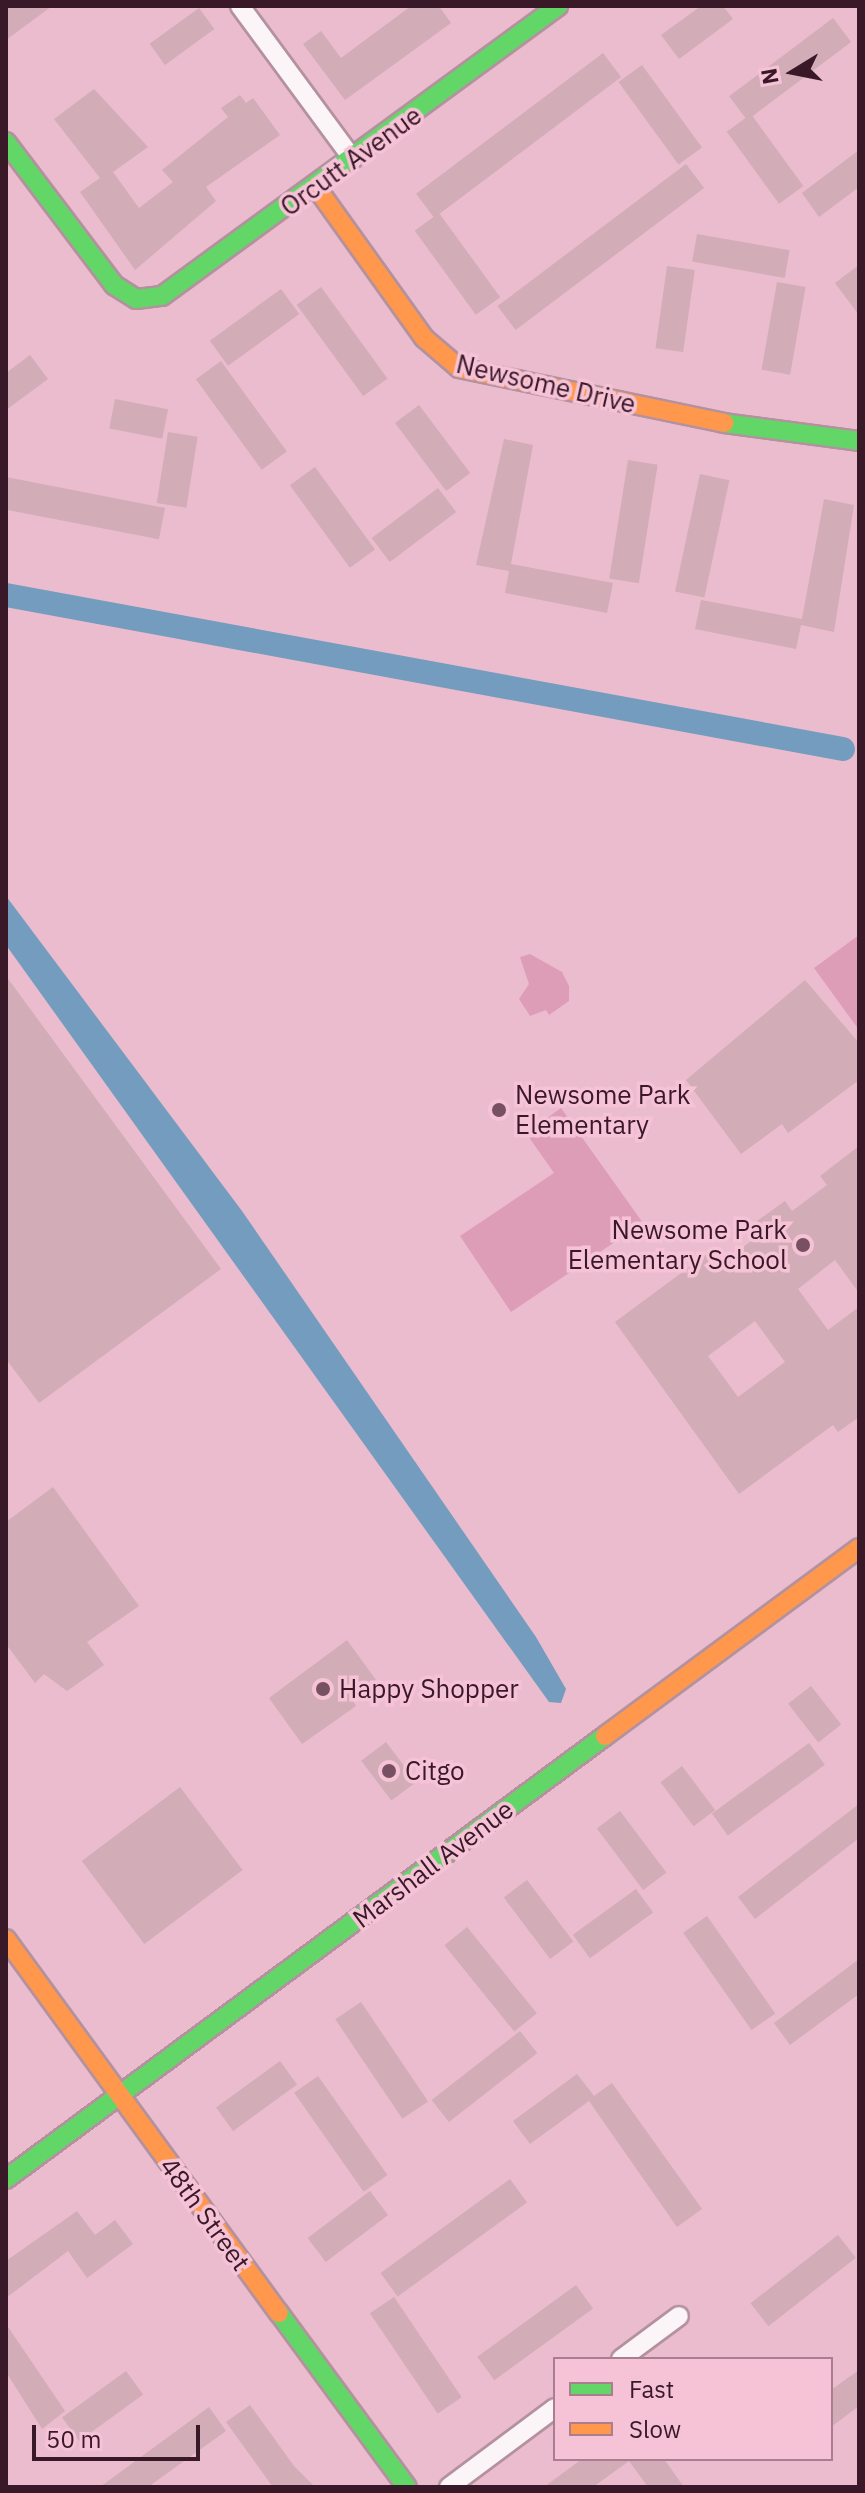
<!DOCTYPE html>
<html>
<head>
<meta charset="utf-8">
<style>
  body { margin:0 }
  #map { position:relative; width:865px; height:2493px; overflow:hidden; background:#eabcce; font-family:"IBM Plex Sans",sans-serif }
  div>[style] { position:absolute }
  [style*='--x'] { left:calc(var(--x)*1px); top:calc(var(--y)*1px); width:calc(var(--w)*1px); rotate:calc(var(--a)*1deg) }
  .green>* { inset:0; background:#de9db7 }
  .water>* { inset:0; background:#739cbe }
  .canal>* { height:24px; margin:-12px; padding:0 12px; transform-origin:12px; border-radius:12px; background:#739cbe }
  .building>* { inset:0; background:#d2acb6; transform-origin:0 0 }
  .roads { filter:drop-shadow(2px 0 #b4919f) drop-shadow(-2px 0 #b4919f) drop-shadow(0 2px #b4919f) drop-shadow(0 -2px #b4919f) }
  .street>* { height:18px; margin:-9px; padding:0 9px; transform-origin:9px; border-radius:9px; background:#fcf5f8 }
  .fast>* { height:18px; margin:-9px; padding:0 9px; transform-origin:9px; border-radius:9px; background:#63d668 }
  .slow>* { height:18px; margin:-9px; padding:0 9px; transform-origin:9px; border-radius:9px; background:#ff974d }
  .dots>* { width:22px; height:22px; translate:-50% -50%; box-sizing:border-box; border:4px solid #f6c2d6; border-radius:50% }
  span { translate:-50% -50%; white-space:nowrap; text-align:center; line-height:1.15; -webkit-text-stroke:7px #f6c2d6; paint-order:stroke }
  .street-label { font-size:26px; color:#391827 }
  .poi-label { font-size:26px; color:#391827 }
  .left { translate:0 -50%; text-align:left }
  .right { translate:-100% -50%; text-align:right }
  .frame { position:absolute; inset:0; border:8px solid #391827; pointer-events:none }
  .legend { position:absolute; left:553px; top:2357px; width:280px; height:104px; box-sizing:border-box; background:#f6c2d6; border:2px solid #aa7e90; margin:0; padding:10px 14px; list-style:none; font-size:24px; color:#391827 }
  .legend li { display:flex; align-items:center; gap:16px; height:40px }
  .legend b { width:40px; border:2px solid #aa7e90 }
  .north { position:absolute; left:753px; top:32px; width:80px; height:80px; -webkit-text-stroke:6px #f6c2d6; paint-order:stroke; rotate:260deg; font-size:22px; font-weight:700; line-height:32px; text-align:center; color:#391827 }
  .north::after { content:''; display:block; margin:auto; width:28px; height:36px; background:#391827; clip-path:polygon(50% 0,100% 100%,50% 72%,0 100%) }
  .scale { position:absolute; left:32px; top:2425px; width:168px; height:36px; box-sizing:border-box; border:4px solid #391827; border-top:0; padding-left:10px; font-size:24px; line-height:28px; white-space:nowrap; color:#391827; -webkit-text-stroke:6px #f6c2d6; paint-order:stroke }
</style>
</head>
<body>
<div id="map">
  <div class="green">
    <div style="clip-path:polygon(859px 935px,859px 1030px,814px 968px)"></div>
    <div style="clip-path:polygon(530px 954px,562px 972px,569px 986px,569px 1001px,549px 1015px,546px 1010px,530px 1016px,519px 999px,529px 984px,520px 957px)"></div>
    <div style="clip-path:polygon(561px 1108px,643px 1223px,511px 1312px,460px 1236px,554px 1173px,526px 1133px)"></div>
  </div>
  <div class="water">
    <div style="clip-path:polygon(6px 896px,242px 1211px,536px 1637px,566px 1689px,561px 1703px,549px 1702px,6px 945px)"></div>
  </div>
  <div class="canal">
    <div style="--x:6;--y:595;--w:851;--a:10.43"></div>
  </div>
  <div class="building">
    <div style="clip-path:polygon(6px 6px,52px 6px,6px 40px)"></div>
    <div style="clip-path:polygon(411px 6px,439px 6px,451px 23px,345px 100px,303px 44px,321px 31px,341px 58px)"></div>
    <div style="clip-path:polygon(701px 6px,723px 6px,733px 19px,679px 59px,661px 35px)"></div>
    <div style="left:199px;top:8px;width:26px;height:61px;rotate:54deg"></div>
    <div style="left:833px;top:18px;width:30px;height:130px;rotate:53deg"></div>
    <div style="left:603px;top:53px;width:30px;height:234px;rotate:53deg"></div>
    <div style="left:642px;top:65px;width:102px;height:29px;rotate:54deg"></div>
    <div style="clip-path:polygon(94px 89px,148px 147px,113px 172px,139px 208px,173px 182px,162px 170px,228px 117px,221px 108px,240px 95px,246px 103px,253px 98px,280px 135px,206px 187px,216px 201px,135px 270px,80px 192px,100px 178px,54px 119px)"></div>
    <div style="left:751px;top:114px;width:89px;height:30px;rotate:54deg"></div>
    <div style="clip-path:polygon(859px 150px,859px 187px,819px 217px,802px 193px)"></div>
    <div style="left:686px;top:164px;width:30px;height:236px;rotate:53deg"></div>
    <div style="left:439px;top:213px;width:104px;height:30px;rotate:54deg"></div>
    <div style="left:697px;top:234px;width:94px;height:28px;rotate:10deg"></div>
    <div style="clip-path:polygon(859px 265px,859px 315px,835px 283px)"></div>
    <div style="left:667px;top:266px;width:28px;height:83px;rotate:8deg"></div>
    <div style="left:777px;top:282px;width:29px;height:89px;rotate:10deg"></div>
    <div style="left:321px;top:287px;width:113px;height:30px;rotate:54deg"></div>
    <div style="left:281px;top:289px;width:31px;height:88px;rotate:54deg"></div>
    <div style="clip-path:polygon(30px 355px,48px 379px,6px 410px,6px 373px)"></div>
    <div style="left:221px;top:361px;width:112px;height:31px;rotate:54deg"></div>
    <div style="left:115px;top:399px;width:54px;height:30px;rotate:11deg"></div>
    <div style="left:419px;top:405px;width:85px;height:30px;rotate:53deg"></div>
    <div style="left:168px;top:432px;width:30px;height:72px;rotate:9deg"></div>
    <div style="clip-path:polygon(504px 439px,533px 445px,511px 564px,613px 583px,607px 613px,505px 593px,509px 571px,476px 565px)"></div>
    <div style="left:628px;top:460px;width:30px;height:120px;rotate:9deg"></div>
    <div style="left:315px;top:467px;width:102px;height:31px;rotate:54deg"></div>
    <div style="left:700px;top:474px;width:30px;height:120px;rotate:12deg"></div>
    <div style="left:6px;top:477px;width:162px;height:32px;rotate:11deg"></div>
    <div style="left:438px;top:488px;width:30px;height:83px;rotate:53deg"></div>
    <div style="clip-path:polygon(824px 499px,854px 505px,834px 632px,801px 625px,796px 649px,695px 629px,701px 600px,802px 619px)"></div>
    <div style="clip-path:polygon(6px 976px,221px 1269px,39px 1403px,6px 1359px)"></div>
    <div style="clip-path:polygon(805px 980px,859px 1043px,859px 1080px,788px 1133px,782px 1124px,741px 1154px,686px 1080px)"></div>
    <div style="clip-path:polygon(evenodd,859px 1146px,859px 1293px,835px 1260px,798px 1289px,828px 1330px,859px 1307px,859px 1417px,838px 1432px,833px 1425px,739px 1494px,615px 1322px,707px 1254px,716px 1267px,758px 1236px,750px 1226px,785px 1201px,792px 1211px,827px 1185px,820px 1176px,859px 1146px,755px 1321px,785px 1362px,738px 1397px,708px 1356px,755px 1321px)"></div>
    <div style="clip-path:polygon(53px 1487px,139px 1606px,87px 1642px,104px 1665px,67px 1691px,44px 1674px,35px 1683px,6px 1644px,6px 1522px)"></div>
    <div style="clip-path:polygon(347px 1640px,376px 1680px,351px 1698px,356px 1706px,302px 1744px,269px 1698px)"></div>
    <div style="left:811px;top:1686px;width:49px;height:29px;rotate:52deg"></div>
    <div style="left:386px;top:1742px;width:50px;height:31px;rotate:53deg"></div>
    <div style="left:809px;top:1743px;width:27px;height:120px;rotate:54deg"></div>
    <div style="left:682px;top:1766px;width:55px;height:27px;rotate:53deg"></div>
    <div style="left:180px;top:1787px;width:104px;height:123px;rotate:53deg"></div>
    <div style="clip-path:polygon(859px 1804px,859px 1838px,755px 1919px,738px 1897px)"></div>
    <div style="left:620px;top:1811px;width:77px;height:29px;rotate:53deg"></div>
    <div style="left:527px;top:1880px;width:77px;height:29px;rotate:53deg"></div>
    <div style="left:636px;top:1889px;width:29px;height:78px;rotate:54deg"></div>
    <div style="left:707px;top:1916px;width:119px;height:29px;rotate:55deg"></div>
    <div style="left:467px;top:1927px;width:111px;height:29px;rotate:51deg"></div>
    <div style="clip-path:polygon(859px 1959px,859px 1994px,790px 2045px,774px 2023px)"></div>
    <div style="left:361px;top:2002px;width:120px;height:31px;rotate:56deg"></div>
    <div style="left:520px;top:2031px;width:28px;height:112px;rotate:52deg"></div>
    <div style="left:280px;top:2061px;width:29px;height:79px;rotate:54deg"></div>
    <div style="clip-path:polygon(577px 2074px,594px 2096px,612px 2083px,702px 2209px,677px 2227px,589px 2101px,530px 2144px,513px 2121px)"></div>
    <div style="left:318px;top:2076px;width:121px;height:29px;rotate:55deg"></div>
    <div style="left:510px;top:2179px;width:29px;height:160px;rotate:54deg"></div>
    <div style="left:370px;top:2191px;width:30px;height:78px;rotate:53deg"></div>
    <div style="clip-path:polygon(77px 2211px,95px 2235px,115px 2220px,133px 2244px,87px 2278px,68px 2251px,6px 2298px,6px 2261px)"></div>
    <div style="left:838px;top:2235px;width:29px;height:111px;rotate:52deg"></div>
    <div style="left:576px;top:2285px;width:29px;height:122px;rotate:54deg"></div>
    <div style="left:394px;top:2297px;width:121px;height:29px;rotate:56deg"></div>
    <div style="clip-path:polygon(6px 2324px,65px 2411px,42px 2429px,6px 2372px)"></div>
    <div style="clip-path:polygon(859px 2370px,859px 2406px,831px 2427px,831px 2390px)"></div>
    <div style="left:126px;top:2371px;width:29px;height:79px;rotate:54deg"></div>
    <div style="clip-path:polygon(250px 2405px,294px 2466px,315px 2487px,273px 2487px,226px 2422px)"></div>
    <div style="clip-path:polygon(209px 2407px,226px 2431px,148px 2487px,100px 2487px)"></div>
    <div style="clip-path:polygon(582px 2459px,664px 2459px,684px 2487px,648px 2487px,629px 2461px,593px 2487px,544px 2487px)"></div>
  </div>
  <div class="roads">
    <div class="street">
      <div style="--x:240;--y:6;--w:190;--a:53.6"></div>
      <div style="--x:621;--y:2359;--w:72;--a:-36.6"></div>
      <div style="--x:449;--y:2487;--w:132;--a:-36.7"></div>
    </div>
    <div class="fast">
      <div style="--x:6;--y:142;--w:179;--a:52.9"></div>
      <div style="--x:114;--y:285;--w:26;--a:32"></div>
      <div style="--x:136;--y:299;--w:26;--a:-7"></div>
      <div style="--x:162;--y:296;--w:491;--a:-36.2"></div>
      <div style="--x:724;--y:423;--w:136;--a:7.6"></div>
      <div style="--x:6;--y:2179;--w:745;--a:-36.49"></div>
      <div style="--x:279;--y:2313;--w:216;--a:53.7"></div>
    </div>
    <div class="slow">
      <div style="--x:316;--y:187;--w:186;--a:54.4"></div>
      <div style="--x:424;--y:338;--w:46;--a:40.6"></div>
      <div style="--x:459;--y:368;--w:271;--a:11.7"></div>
      <div style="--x:605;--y:1736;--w:316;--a:-36.5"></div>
      <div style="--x:6;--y:1939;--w:463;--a:53.9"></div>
    </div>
  </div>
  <div class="dots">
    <div style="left:499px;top:1110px;background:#775161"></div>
    <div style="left:803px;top:1245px;background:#775161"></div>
    <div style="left:323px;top:1689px;background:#775161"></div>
    <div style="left:389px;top:1771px;background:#775161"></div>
  </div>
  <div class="street-label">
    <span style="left:351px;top:161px;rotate:-36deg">Orcutt Avenue</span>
    <span style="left:546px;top:384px;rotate:13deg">Newsome Drive</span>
    <span style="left:433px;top:1864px;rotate:-37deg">Marshall Avenue</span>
    <span style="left:205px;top:2214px;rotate:54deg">48th Street</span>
  </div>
  <div class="poi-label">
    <span class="left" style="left:515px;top:1110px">Newsome Park<br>Elementary</span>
    <span class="right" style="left:787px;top:1245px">Newsome Park<br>Elementary School</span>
    <span class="left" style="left:339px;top:1689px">Happy Shopper</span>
    <span class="left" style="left:405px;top:1771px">Citgo</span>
  </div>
  <div class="frame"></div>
  <ul class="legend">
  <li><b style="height:10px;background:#63d668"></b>Fast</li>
  <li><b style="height:10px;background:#ff974d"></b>Slow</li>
  </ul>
  <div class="north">N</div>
  <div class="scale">50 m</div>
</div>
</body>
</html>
